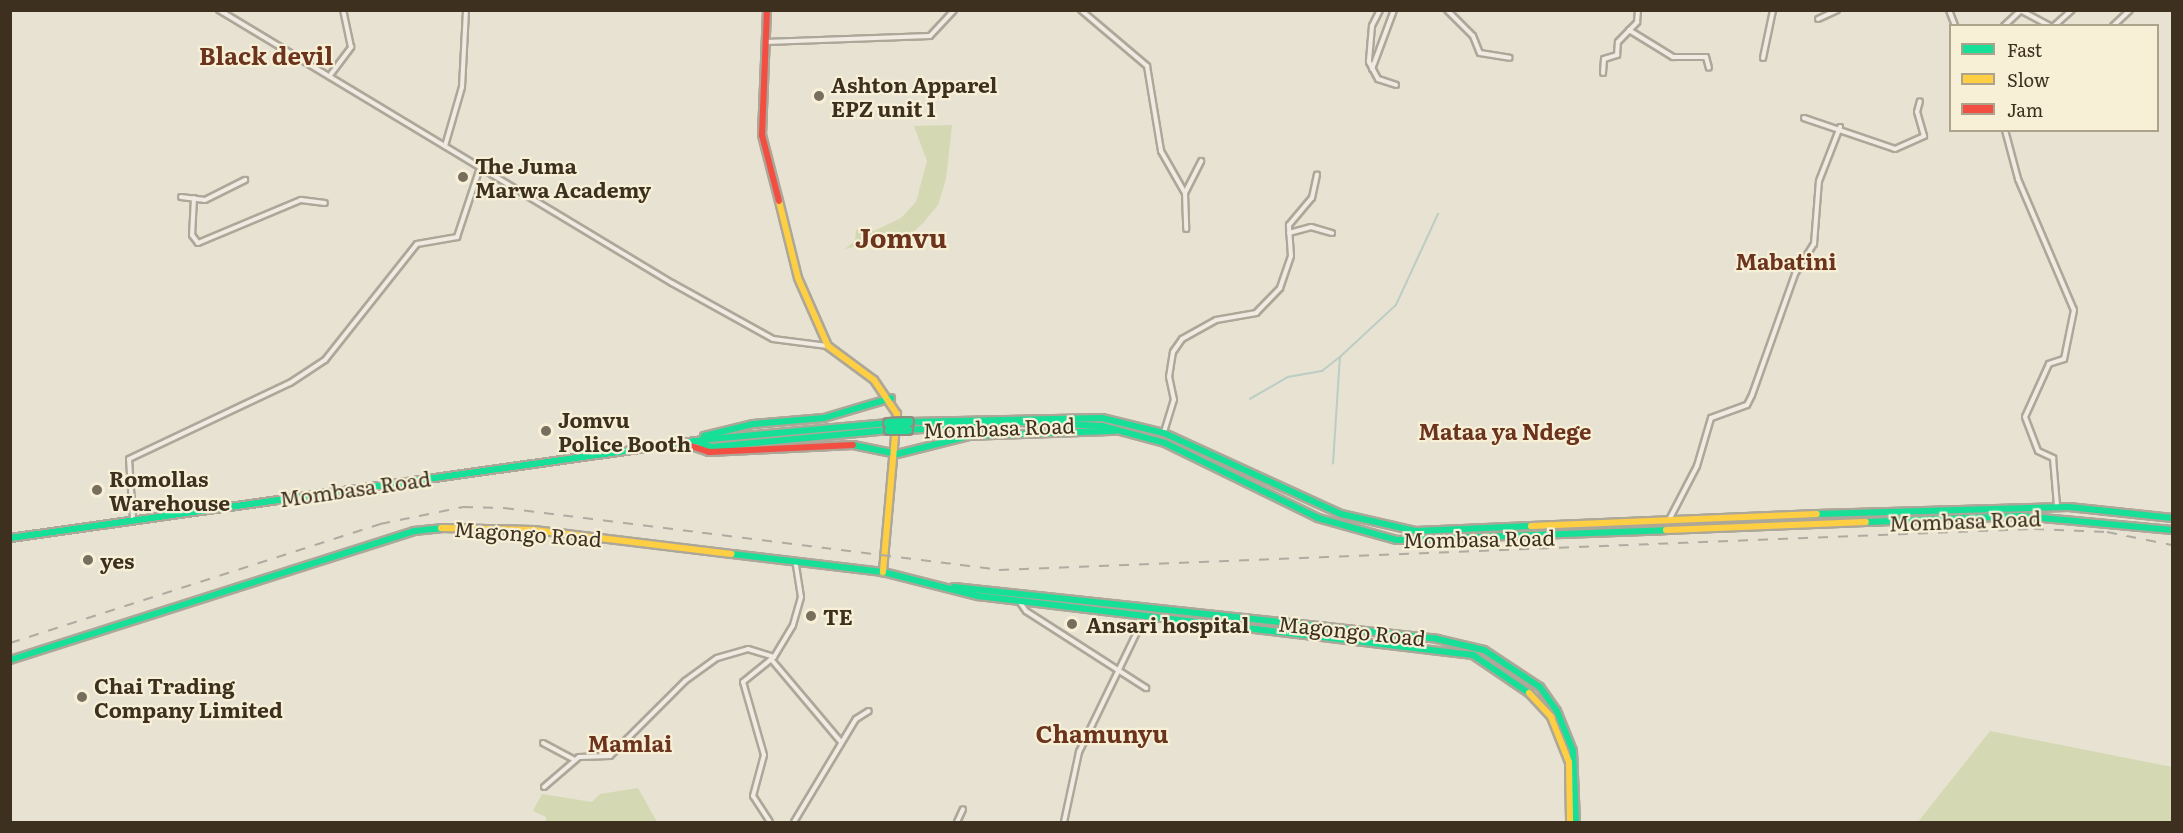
<!DOCTYPE html>
<html>
<head>
<meta charset="utf-8">
<style>
  body { margin:0 }
  #map { position:relative; width:2183px; height:833px; overflow:hidden; background:#e7e2d1; font-family:Literata,serif }
  div>[style] { position:absolute }
  [style*='--x'] { left:calc(var(--x)*1px); top:calc(var(--y)*1px); width:calc(var(--w)*1px); rotate:calc(var(--a)*1deg) }
  .green>* { inset:0; background:#d4d8b3 }
  .stream>* { height:1.5px; margin:-0.75px; padding:0 0.75px; transform-origin:0.75px; border-radius:0.75px; background:#bbcdc4 }
  .roads { filter:drop-shadow(2px 0 #ada799) drop-shadow(-2px 0 #ada799) drop-shadow(0 2px #ada799) drop-shadow(0 -2px #ada799) }
  .street>* { height:4px; margin:-2px; padding:0 2px; transform-origin:2px; border-radius:2px; background:#efebe2 }
  .fast>* { height:6px; margin:-3px; padding:0 3px; transform-origin:3px; border-radius:3px; background:#16e098 }
  .slow>* { height:6px; margin:-3px; padding:0 3px; transform-origin:3px; border-radius:3px; background:#ffcf43 }
  .jam>* { height:6px; margin:-3px; padding:0 3px; transform-origin:3px; border-radius:3px; background:#f24e42 }
  .rail>* { height:1.5px; margin-top:-0.75px; transform-origin:0; background:repeating-linear-gradient(90deg,#aeaba2 0 10px,transparent 0 20px) }
  .bridges { filter:drop-shadow(2px 0 #928c80) drop-shadow(-2px 0 #928c80) drop-shadow(0 2px #928c80) drop-shadow(0 -2px #928c80) }
  .fast-bridge>* { height:8px; margin:-4px; padding:0 4px; transform-origin:4px; border-radius:4px; background:#16e098 }
  .dots>* { width:16px; height:16px; translate:-50% -50%; box-sizing:border-box; border:3px solid #f7f0d7; border-radius:50% }
  span { translate:-50% -50%; white-space:nowrap; text-align:center; line-height:1.15; -webkit-text-stroke:4.5px #f7f0d7; paint-order:stroke }
  .poi-label { font-size:21px; color:#3d301f; font-weight:700 }
  .left { translate:0 -50%; text-align:left }
  .street-label { font-size:21px; color:#3d301f }
  .neighbourhood-label { font-size:22px; color:#6c331d; font-weight:700 }
  .quarter-label { font-size:24px; color:#6c331d; font-weight:700 }
  .district-label { font-size:27px; color:#6c331d; font-weight:700 }
  .frame { position:absolute; inset:0; border:12px solid #3d301f; pointer-events:none }
  .legend { position:absolute; left:1949px; top:24px; width:210px; height:108px; box-sizing:border-box; background:#f7f0d7; border:2px solid #ada38d; margin:0; padding:8px 10px; list-style:none; font-size:18px; color:#3d301f }
  .legend li { display:flex; align-items:center; gap:12px; height:30px }
  .legend b { width:30px; border:2px solid #ada38d }
</style>
</head>
<body>
<div id="map">
  <div class="green">
    <div style="clip-path:polygon(952px 125px,946px 179px,938px 205px,923px 223px,912px 233px,845px 249px,855px 241px,856px 230px,874px 231px,901px 218px,916px 202px,927px 161px,914px 126px)"></div>
    <div style="clip-path:polygon(1990px 731px,2172px 767px,2172px 822px,1918px 822px)"></div>
    <div style="clip-path:polygon(638px 788px,657px 822px,546px 822px,546px 817px,533px 811px,542px 794px,592px 802px,600px 794px)"></div>
  </div>
  <div class="stream">
    <div style="--x:1250;--y:399;--w:44;--a:-30.1"></div>
    <div style="--x:1288;--y:377;--w:35;--a:-10"></div>
    <div style="--x:1322;--y:371;--w:23;--a:-38"></div>
    <div style="--x:1333;--y:464;--w:107;--a:-86.3"></div>
    <div style="--x:1340;--y:357;--w:76;--a:-42.9"></div>
    <div style="--x:1396;--y:305;--w:100;--a:-65.2"></div>
  </div>
  <div class="roads">
    <div class="street">
      <div style="--x:219;--y:10;--w:529;--a:31.08"></div>
      <div style="--x:672;--y:283;--w:115;--a:29"></div>
      <div style="--x:773;--y:339;--w:55;--a:7.3"></div>
      <div style="--x:1081;--y:10;--w:87;--a:40.3"></div>
      <div style="--x:1147;--y:66;--w:86;--a:80.6"></div>
      <div style="--x:1161;--y:151;--w:48;--a:60.3"></div>
      <div style="--x:1185;--y:193;--w:36;--a:88"></div>
      <div style="--x:1380;--y:10;--w:18;--a:117"></div>
      <div style="--x:1372;--y:26;--w:36;--a:95"></div>
      <div style="--x:1369;--y:62;--w:19;--a:62"></div>
      <div style="--x:1378;--y:79;--w:19;--a:18"></div>
      <div style="--x:1447;--y:10;--w:37;--a:45"></div>
      <div style="--x:1473;--y:36;--w:18;--a:68"></div>
      <div style="--x:1480;--y:53;--w:30;--a:9"></div>
      <div style="--x:1949;--y:10;--w:17;--a:69"></div>
      <div style="--x:2020;--y:10;--w:34;--a:28"></div>
      <div style="--x:1818;--y:19;--w:21;--a:-25"></div>
      <div style="--x:2004;--y:26;--w:22;--a:-43"></div>
      <div style="--x:2054;--y:26;--w:24;--a:-42"></div>
      <div style="--x:2113;--y:26;--w:23;--a:-43"></div>
      <div style="--x:1629;--y:30;--w:52;--a:31.5"></div>
      <div style="--x:1673;--y:57;--w:33;--a:0"></div>
      <div style="--x:1706;--y:57;--w:11;--a:75"></div>
      <div style="--x:766;--y:42;--w:164;--a:-2.1"></div>
      <div style="--x:930;--y:36;--w:35;--a:-47"></div>
      <div style="--x:1763;--y:58;--w:49;--a:-78.2"></div>
      <div style="--x:1372;--y:69;--w:63;--a:-69.6"></div>
      <div style="--x:1603;--y:73;--w:14;--a:-86"></div>
      <div style="--x:1604;--y:59;--w:14;--a:-17"></div>
      <div style="--x:1617;--y:55;--w:13;--a:-86"></div>
      <div style="--x:1618;--y:42;--w:28;--a:-46"></div>
      <div style="--x:1637;--y:22;--w:12;--a:-85"></div>
      <div style="--x:331;--y:74;--w:34;--a:-53"></div>
      <div style="--x:351;--y:47;--w:38;--a:-102"></div>
      <div style="--x:1804;--y:118;--w:96;--a:18.8"></div>
      <div style="--x:1895;--y:149;--w:32;--a:-24"></div>
      <div style="--x:1924;--y:136;--w:25;--a:-106"></div>
      <div style="--x:1917;--y:112;--w:11;--a:-75"></div>
      <div style="--x:2005;--y:130;--w:51;--a:75.1"></div>
      <div style="--x:2018;--y:179;--w:142;--a:66.9"></div>
      <div style="--x:2074;--y:310;--w:50;--a:101.5"></div>
      <div style="--x:2064;--y:359;--w:16;--a:162"></div>
      <div style="--x:2049;--y:364;--w:58;--a:114.4"></div>
      <div style="--x:2025;--y:417;--w:36;--a:69"></div>
      <div style="--x:2038;--y:451;--w:17;--a:25"></div>
      <div style="--x:2053;--y:458;--w:48;--a:85.2"></div>
      <div style="--x:445;--y:146;--w:61;--a:-73.9"></div>
      <div style="--x:462;--y:87;--w:77;--a:-87"></div>
      <div style="--x:1185;--y:193;--w:36;--a:-63"></div>
      <div style="--x:181;--y:197;--w:24;--a:7"></div>
      <div style="--x:205;--y:200;--w:45;--a:-26.6"></div>
      <div style="--x:194;--y:198;--w:37;--a:93"></div>
      <div style="--x:192;--y:235;--w:10;--a:53"></div>
      <div style="--x:198;--y:243;--w:112;--a:-22.7"></div>
      <div style="--x:301;--y:200;--w:24;--a:7"></div>
      <div style="--x:1289;--y:233;--w:23;--a:-15"></div>
      <div style="--x:1311;--y:227;--w:22;--a:16"></div>
      <div style="--x:1164;--y:432;--w:34;--a:-73"></div>
      <div style="--x:1174;--y:400;--w:24;--a:-102"></div>
      <div style="--x:1169;--y:377;--w:25;--a:-81"></div>
      <div style="--x:1173;--y:352;--w:16;--a:-55"></div>
      <div style="--x:1182;--y:339;--w:39;--a:-29"></div>
      <div style="--x:1216;--y:320;--w:41;--a:-9.9"></div>
      <div style="--x:1256;--y:313;--w:35;--a:-46"></div>
      <div style="--x:1280;--y:288;--w:34;--a:-71"></div>
      <div style="--x:1291;--y:256;--w:31;--a:-94"></div>
      <div style="--x:1289;--y:225;--w:35;--a:-50"></div>
      <div style="--x:1312;--y:198;--w:24;--a:-78"></div>
      <div style="--x:133;--y:519;--w:60;--a:-93.8"></div>
      <div style="--x:129;--y:459;--w:178;--a:-25.3"></div>
      <div style="--x:290;--y:383;--w:42;--a:-33.3"></div>
      <div style="--x:325;--y:360;--w:148;--a:-51.6"></div>
      <div style="--x:417;--y:244;--w:41;--a:-9.9"></div>
      <div style="--x:457;--y:237;--w:70;--a:-71.6"></div>
      <div style="--x:1669;--y:520;--w:61;--a:-62.6"></div>
      <div style="--x:1697;--y:466;--w:50;--a:-73.7"></div>
      <div style="--x:1711;--y:418;--w:38;--a:-20"></div>
      <div style="--x:1747;--y:405;--w:11;--a:-63"></div>
      <div style="--x:1752;--y:395;--w:128;--a:-70.4"></div>
      <div style="--x:1795;--y:274;--w:36;--a:-58"></div>
      <div style="--x:1814;--y:244;--w:63;--a:-85.5"></div>
      <div style="--x:1819;--y:181;--w:58;--a:-68.7"></div>
      <div style="--x:1019;--y:601;--w:12;--a:55"></div>
      <div style="--x:1026;--y:611;--w:143;--a:32.7"></div>
      <div style="--x:771;--y:659;--w:109;--a:49.9"></div>
      <div style="--x:543;--y:743;--w:34;--a:28"></div>
      <div style="--x:544;--y:787;--w:46;--a:-40.6"></div>
      <div style="--x:579;--y:757;--w:31;--a:-2"></div>
      <div style="--x:610;--y:756;--w:106;--a:-45"></div>
      <div style="--x:685;--y:681;--w:39;--a:-36"></div>
      <div style="--x:717;--y:658;--w:32;--a:-16"></div>
      <div style="--x:748;--y:649;--w:27;--a:17"></div>
      <div style="--x:770;--y:822;--w:31;--a:-123"></div>
      <div style="--x:753;--y:796;--w:42;--a:-75"></div>
      <div style="--x:764;--y:755;--w:76;--a:-106"></div>
      <div style="--x:743;--y:682;--w:40;--a:-39"></div>
      <div style="--x:774;--y:657;--w:37;--a:-59"></div>
      <div style="--x:793;--y:625;--w:29;--a:-74"></div>
      <div style="--x:801;--y:597;--w:36;--a:-99"></div>
      <div style="--x:794;--y:822;--w:120;--a:-59"></div>
      <div style="--x:856;--y:719;--w:15;--a:-32"></div>
      <div style="--x:957;--y:822;--w:14;--a:-65"></div>
      <div style="--x:1064;--y:822;--w:72;--a:-77.9"></div>
      <div style="--x:1079;--y:752;--w:131;--a:-64.2"></div>
    </div>
    <div class="fast">
      <div style="--x:909;--y:422;--w:193;--a:-1.2"></div>
      <div style="--x:1102;--y:418;--w:64;--a:13.6"></div>
      <div style="--x:1164;--y:433;--w:195;--a:24.6"></div>
      <div style="--x:1341;--y:514;--w:77;--a:12.8"></div>
      <div style="--x:1416;--y:531;--w:115;--a:-2.5"></div>
      <div style="--x:908;--y:430;--w:112;--a:-4.1"></div>
      <div style="--x:1020;--y:422;--w:82;--a:2.8"></div>
      <div style="--x:1102;--y:426;--w:65;--a:15.1"></div>
      <div style="--x:1165;--y:443;--w:170;--a:26.1"></div>
      <div style="--x:1318;--y:518;--w:82;--a:15.6"></div>
      <div style="--x:1397;--y:540;--w:269;--a:-2.1"></div>
      <div style="--x:704;--y:436;--w:50;--a:-13.8"></div>
      <div style="--x:753;--y:424;--w:71;--a:-4.8"></div>
      <div style="--x:824;--y:418;--w:70;--a:-16.6"></div>
      <div style="--x:701;--y:443;--w:12;--a:20"></div>
      <div style="--x:712;--y:447;--w:178;--a:-5.5"></div>
      <div style="--x:853;--y:445;--w:45;--a:11.6"></div>
      <div style="--x:897;--y:454;--w:74;--a:-14"></div>
      <div style="--x:969;--y:436;--w:145;--a:-2"></div>
      <div style="--x:1817;--y:514;--w:252;--a:-1.6"></div>
      <div style="--x:2069;--y:507;--w:104;--a:6.1"></div>
      <div style="--x:1866;--y:522;--w:155;--a:-2.2"></div>
      <div style="--x:2021;--y:516;--w:152;--a:5.3"></div>
      <div style="--x:10;--y:538;--w:707;--a:-8.05"></div>
      <div style="--x:710;--y:439;--w:179;--a:-5.1"></div>
      <div style="--x:732;--y:554;--w:152;--a:6.8"></div>
      <div style="--x:883;--y:572;--w:98;--a:14.2"></div>
      <div style="--x:978;--y:596;--w:499;--a:6.8"></div>
      <div style="--x:1473;--y:655;--w:68;--a:34.2"></div>
      <div style="--x:954;--y:587;--w:486;--a:6.1"></div>
      <div style="--x:1437;--y:639;--w:48;--a:13.2"></div>
      <div style="--x:1484;--y:650;--w:67;--a:33.5"></div>
      <div style="--x:1540;--y:687;--w:29;--a:55"></div>
      <div style="--x:1557;--y:711;--w:43;--a:68.2"></div>
      <div style="--x:1573;--y:751;--w:71;--a:87.6"></div>
      <div style="--x:10;--y:660;--w:424;--a:-17.7"></div>
      <div style="--x:414;--y:531;--w:27;--a:-6"></div>
    </div>
    <div class="slow">
      <div style="--x:779;--y:201;--w:79;--a:76.1"></div>
      <div style="--x:798;--y:278;--w:74;--a:66.2"></div>
      <div style="--x:828;--y:346;--w:57;--a:36.5"></div>
      <div style="--x:874;--y:380;--w:41;--a:55.9"></div>
      <div style="--x:897;--y:414;--w:159;--a:95.1"></div>
      <div style="--x:1531;--y:526;--w:286;--a:-2.4"></div>
      <div style="--x:441;--y:528;--w:93;--a:1.2"></div>
      <div style="--x:534;--y:530;--w:199;--a:6.9"></div>
      <div style="--x:1666;--y:530;--w:200;--a:-2.3"></div>
      <div style="--x:1529;--y:693;--w:33;--a:47"></div>
      <div style="--x:1551;--y:717;--w:48;--a:68.2"></div>
      <div style="--x:1569;--y:762;--w:60;--a:89"></div>
    </div>
    <div class="jam">
      <div style="--x:767;--y:10;--w:125;--a:92.3"></div>
      <div style="--x:762;--y:135;--w:68;--a:75.6"></div>
      <div style="--x:691;--y:446;--w:19;--a:18"></div>
      <div style="--x:709;--y:452;--w:144;--a:-2.8"></div>
    </div>
  </div>
  <div class="rail">
    <div style="--x:10;--y:643;--w:389;--a:-17.8"></div>
    <div style="--x:380;--y:524;--w:85;--a:-11.6"></div>
    <div style="--x:463;--y:507;--w:41;--a:1.4"></div>
    <div style="--x:504;--y:508;--w:499;--a:7.1"></div>
    <div style="--x:999;--y:570;--w:1036;--a:-2.27"></div>
    <div style="--x:2034;--y:529;--w:73;--a:2.4"></div>
    <div style="--x:2107;--y:532;--w:66;--a:11.3"></div>
  </div>
  <div class="bridges">
    <div class="fast-bridge">
      <div style="--x:888;--y:423;--w:21;--a:-3"></div>
      <div style="--x:889;--y:430;--w:19;--a:0"></div>
    </div>
  </div>
  <div class="dots">
    <div style="left:819px;top:96px;background:#786e5d"></div>
    <div style="left:463px;top:177px;background:#786e5d"></div>
    <div style="left:546px;top:431px;background:#786e5d"></div>
    <div style="left:97px;top:490px;background:#786e5d"></div>
    <div style="left:88px;top:560px;background:#786e5d"></div>
    <div style="left:811px;top:616px;background:#786e5d"></div>
    <div style="left:1072px;top:624px;background:#786e5d"></div>
    <div style="left:82px;top:697px;background:#786e5d"></div>
  </div>
  <div class="poi-label">
    <span class="left" style="left:831px;top:96px">Ashton Apparel<br>EPZ unit 1</span>
    <span class="left" style="left:475px;top:177px">The Juma<br>Marwa Academy</span>
    <span class="left" style="left:558px;top:431px">Jomvu<br>Police Booth</span>
    <span class="left" style="left:109px;top:490px">Romollas<br>Warehouse</span>
    <span class="left" style="left:100px;top:560px">yes</span>
    <span class="left" style="left:823px;top:616px">TE</span>
    <span class="left" style="left:1086px;top:624px">Ansari hospital</span>
    <span class="left" style="left:94px;top:697px">Chai Trading<br>Company Limited</span>
  </div>
  <div class="street-label">
    <span style="left:999px;top:427px;rotate:-2deg">Mombasa Road</span>
    <span style="left:355px;top:488px;rotate:-8deg">Mombasa Road</span>
    <span style="left:1965px;top:520px;rotate:-2deg">Mombasa Road</span>
    <span style="left:528px;top:533px;rotate:4deg">Magongo Road</span>
    <span style="left:1479px;top:538px;rotate:-1deg">Mombasa Road</span>
    <span style="left:1352px;top:630px;rotate:6deg">Magongo Road</span>
  </div>
  <div class="neighbourhood-label">
    <span style="left:1786px;top:261px">Mabatini</span>
    <span style="left:1505px;top:431px">Mataa ya Ndege</span>
    <span style="left:630px;top:743px">Mamlai</span>
  </div>
  <div class="quarter-label">
    <span style="left:266px;top:55px">Black devil</span>
    <span style="left:1102px;top:733px">Chamunyu</span>
  </div>
  <div class="district-label">
    <span style="left:901px;top:237px">Jomvu</span>
  </div>
  <div class="frame"></div>
  <ul class="legend">
  <li><b style="height:8px;background:#16e098"></b>Fast</li>
  <li><b style="height:8px;background:#ffcf43"></b>Slow</li>
  <li><b style="height:8px;background:#f24e42"></b>Jam</li>
  </ul>
</div>
</body>
</html>
